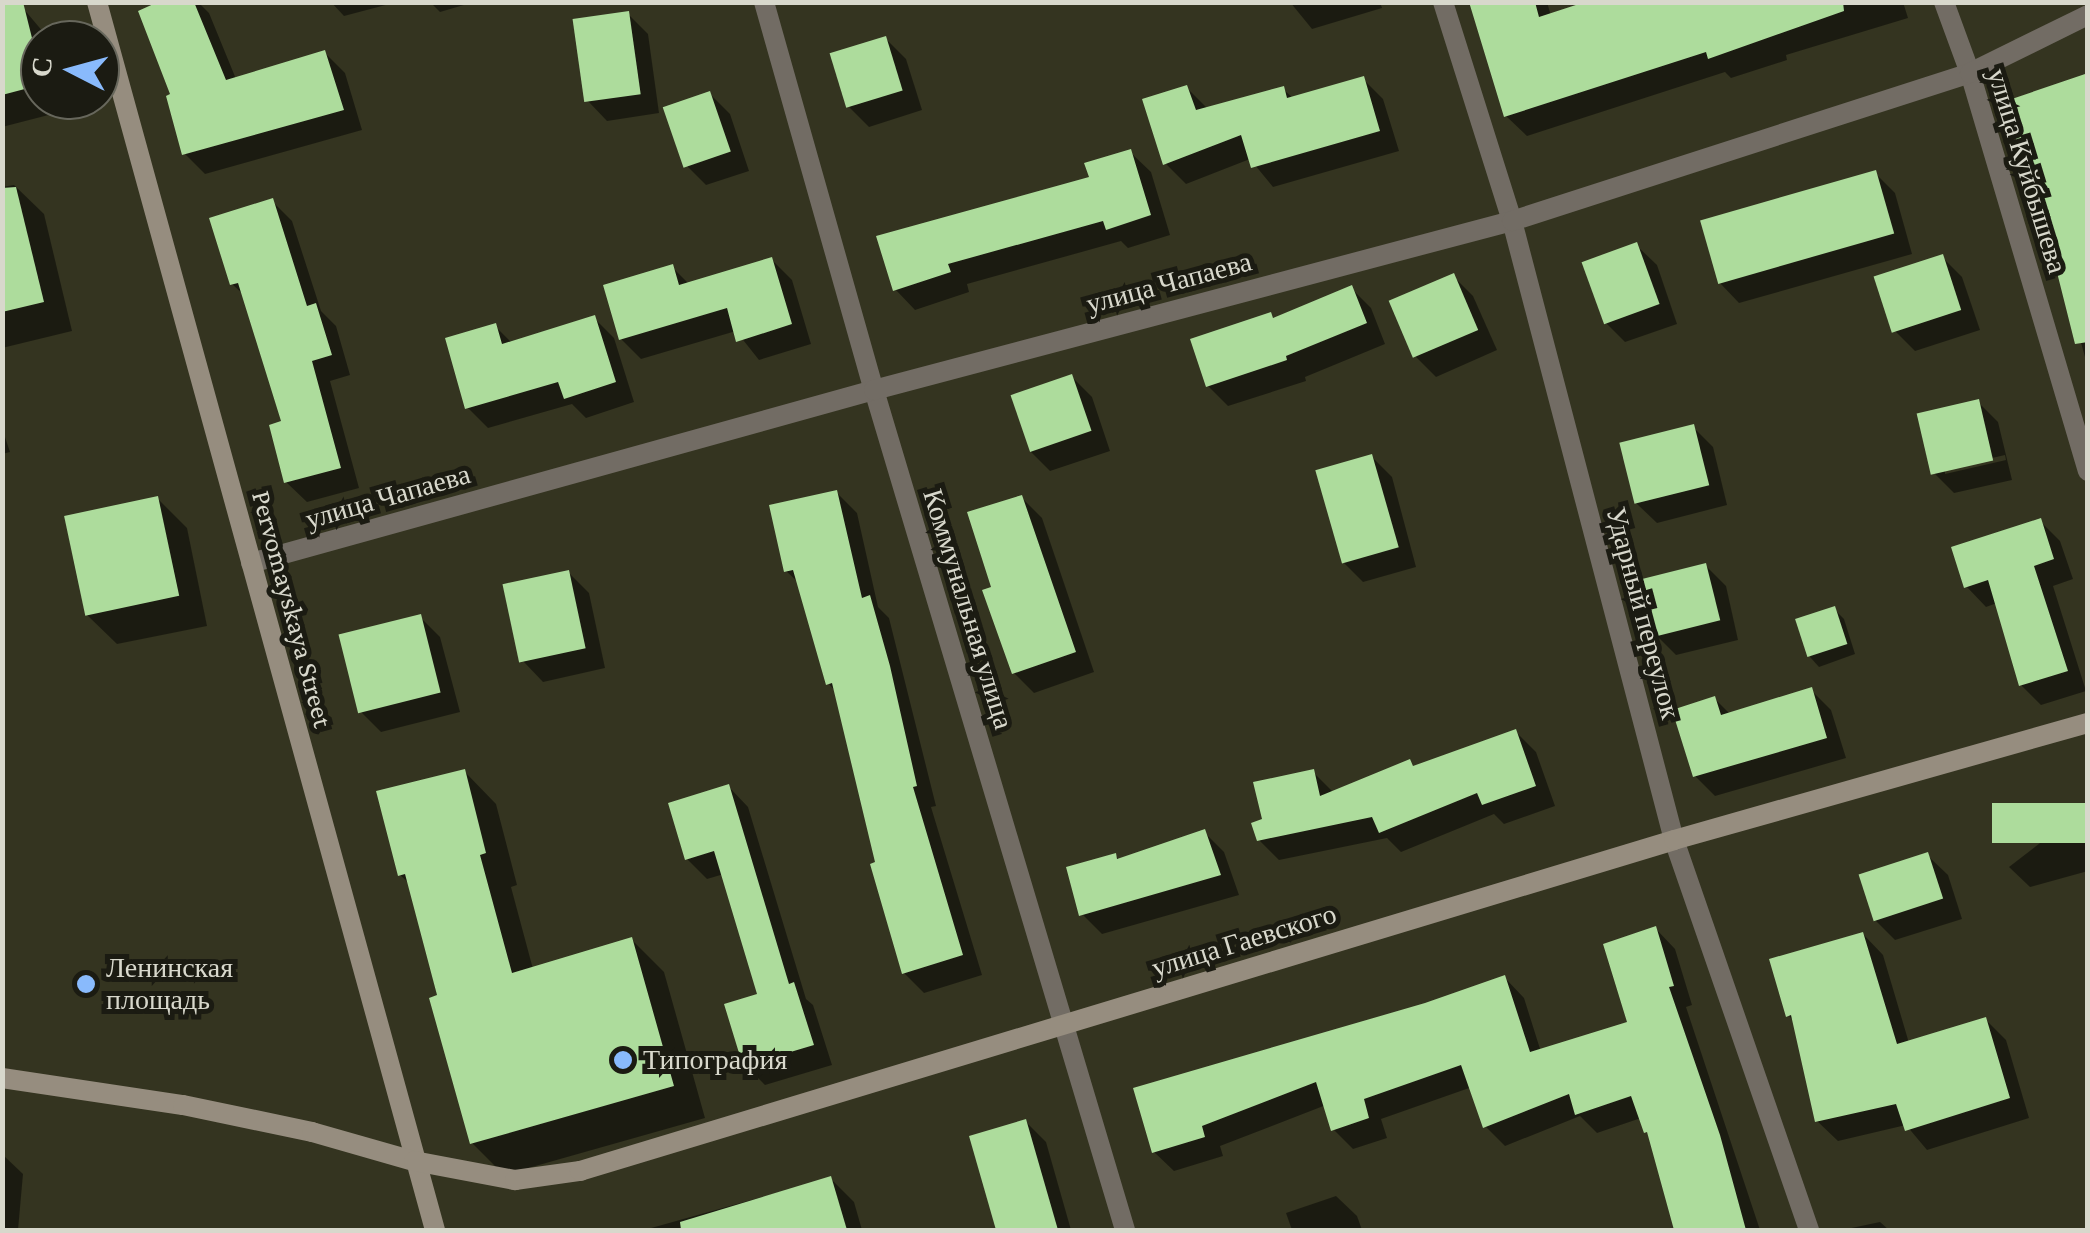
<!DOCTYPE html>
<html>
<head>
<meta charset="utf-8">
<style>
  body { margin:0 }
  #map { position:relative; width:2090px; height:1233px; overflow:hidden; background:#343420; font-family:"Crimson Pro",serif }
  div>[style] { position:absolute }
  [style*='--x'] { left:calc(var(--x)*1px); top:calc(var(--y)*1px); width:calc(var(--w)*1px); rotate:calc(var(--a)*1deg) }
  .shadow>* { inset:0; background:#0007 }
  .building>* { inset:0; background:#addc9c; transform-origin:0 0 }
  .minor>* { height:20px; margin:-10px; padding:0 10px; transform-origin:10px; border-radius:10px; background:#726c64 }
  .secondary>* { height:20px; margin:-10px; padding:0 10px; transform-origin:10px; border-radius:10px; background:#968d7f }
  .dots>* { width:28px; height:28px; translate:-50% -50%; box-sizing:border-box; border:5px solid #1b1b12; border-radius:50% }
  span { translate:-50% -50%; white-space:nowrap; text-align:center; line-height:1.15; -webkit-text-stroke:10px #1b1b12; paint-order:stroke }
  .street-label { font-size:28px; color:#d8d8cc }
  .poi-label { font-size:28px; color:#d8d8cc }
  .left { translate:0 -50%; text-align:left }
  .frame { position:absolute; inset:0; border:5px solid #d8d8cc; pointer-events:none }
  .north { position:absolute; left:20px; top:20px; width:100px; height:100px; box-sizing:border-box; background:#1b1b12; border:2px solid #67675c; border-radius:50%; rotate:276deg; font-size:28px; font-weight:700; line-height:40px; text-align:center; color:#d8d8cc }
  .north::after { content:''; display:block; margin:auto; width:35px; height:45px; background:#89bafc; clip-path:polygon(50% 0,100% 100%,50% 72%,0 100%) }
</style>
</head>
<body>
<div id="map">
  <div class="shadow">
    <div style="clip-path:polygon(165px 2px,198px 2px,209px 13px,236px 79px,325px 53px,345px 73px,362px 130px,205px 174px,185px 154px,173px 96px)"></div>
    <div style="clip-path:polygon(331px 2px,397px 2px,344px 16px)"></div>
    <div style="clip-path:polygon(430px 2px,474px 2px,440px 12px)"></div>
    <div style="clip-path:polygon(1290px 2px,1380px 2px,1382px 8px,1312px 29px)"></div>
    <div style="clip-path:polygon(1471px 2px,1547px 2px,1551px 16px,1695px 2px,1903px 2px,1908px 18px,1786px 55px,1787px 60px,1731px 78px,1725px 72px,1527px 136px,1506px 116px)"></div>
    <div style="clip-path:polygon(22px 7px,50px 40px,40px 40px,40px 100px,66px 100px,68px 110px,2px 127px,2px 13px)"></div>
    <div style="clip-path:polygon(628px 14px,648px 34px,659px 113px,607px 121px,587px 100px)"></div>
    <div style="clip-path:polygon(886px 39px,906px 59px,922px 110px,869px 127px,849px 107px)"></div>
    <div style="clip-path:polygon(1363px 79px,1383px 99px,1399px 151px,1273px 187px,1250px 159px,1186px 184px,1166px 164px,1187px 88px,1207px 108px,1283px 89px,1294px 99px)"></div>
    <div style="clip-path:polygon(710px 94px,730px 114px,749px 171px,706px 185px,686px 165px)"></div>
    <div style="clip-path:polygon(2088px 140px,2088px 368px,2033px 168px,2026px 161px)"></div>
    <div style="clip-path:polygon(1130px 152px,1151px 172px,1170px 235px,1128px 248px,1121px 241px,967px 284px,969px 292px,915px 310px,895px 289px,1092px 179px)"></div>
    <div style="clip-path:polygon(1875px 173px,1895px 193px,1912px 254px,1739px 303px,1719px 282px)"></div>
    <div style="clip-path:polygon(14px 185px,44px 214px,72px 331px,2px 348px,2px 187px)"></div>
    <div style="clip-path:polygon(272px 201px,292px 221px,321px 311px,336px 326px,350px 375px,330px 381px,359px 488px,307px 502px,286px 482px,284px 423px,245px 296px,232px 284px)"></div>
    <div style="clip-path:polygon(1636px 245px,1657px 265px,1677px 324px,1625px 342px,1605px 322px)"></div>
    <div style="clip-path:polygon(1942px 257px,1962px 277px,1980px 330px,1915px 351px,1895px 331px)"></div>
    <div style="clip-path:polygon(771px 259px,792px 280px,811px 344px,759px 360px,736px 331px,641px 359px,621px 339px,672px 267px,689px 284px)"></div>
    <div style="clip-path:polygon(1453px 276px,1473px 296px,1497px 350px,1436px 377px,1416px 357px)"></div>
    <div style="clip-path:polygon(1351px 288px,1371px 308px,1385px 344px,1305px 377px,1306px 381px,1228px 406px,1208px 386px,1270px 315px,1275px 319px)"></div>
    <div style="clip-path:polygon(594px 318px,614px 338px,634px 402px,586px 418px,572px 404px,488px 428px,468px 408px,495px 326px,513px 344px)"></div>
    <div style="clip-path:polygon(1072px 377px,1092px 397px,1110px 451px,1050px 471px,1030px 451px)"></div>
    <div style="clip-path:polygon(evenodd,1978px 402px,1998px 422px,2012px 480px,1954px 493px,1934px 473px,1978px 402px,2005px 455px,2006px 460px,1945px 474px,1945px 469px,2005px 455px)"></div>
    <div style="clip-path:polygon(1693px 427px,1713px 447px,1727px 505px,1657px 523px,1636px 503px)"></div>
    <div style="clip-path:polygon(2px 428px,10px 452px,2px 454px)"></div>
    <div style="clip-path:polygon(1372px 457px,1392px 477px,1416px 567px,1363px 582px,1343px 562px)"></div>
    <div style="clip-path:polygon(836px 492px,857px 513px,878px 607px,889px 618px,936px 806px,931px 807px,982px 975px,924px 993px,904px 973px,837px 693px,828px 683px,800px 584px,786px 571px)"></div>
    <div style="clip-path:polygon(1021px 497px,1042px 518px,1094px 672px,1034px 693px,1014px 673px,994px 588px)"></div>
    <div style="clip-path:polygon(158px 499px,187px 528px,207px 626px,117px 644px,87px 615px)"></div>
    <div style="clip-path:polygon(2040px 521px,2060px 541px,2073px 579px,2053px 586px,2086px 691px,2041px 705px,2021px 685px,1997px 603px,1986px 607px,1966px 586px)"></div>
    <div style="clip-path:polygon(1706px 566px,1726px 586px,1738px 640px,1676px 655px,1656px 635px)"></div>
    <div style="clip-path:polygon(569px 573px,589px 593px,605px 668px,543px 682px,523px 661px)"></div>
    <div style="clip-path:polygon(1834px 609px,1844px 619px,1855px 654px,1819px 667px,1810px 657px)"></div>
    <div style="clip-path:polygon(420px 617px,440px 637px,460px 712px,381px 732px,361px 712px)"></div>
    <div style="clip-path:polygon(1811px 690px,1831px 710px,1846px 758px,1715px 796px,1695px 776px,1715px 699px,1731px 715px)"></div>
    <div style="clip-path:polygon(1516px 732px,1536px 752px,1555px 806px,1504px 824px,1494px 814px,1401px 852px,1387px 838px,1279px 860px,1259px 840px,1264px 821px,1313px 772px,1334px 793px,1409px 762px,1415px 768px)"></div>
    <div style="clip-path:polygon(464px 771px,496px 804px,517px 885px,511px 887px,533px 969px,632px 940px,664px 972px,705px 1118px,504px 1175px,472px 1143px,411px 885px,400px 875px)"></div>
    <div style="clip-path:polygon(728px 786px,748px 807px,806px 999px,813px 1005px,832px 1065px,765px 1085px,745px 1065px,760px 995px,724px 874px,707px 879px,687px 859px)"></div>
    <div style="clip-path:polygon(2088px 806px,2088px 871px,2030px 887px,2009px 867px)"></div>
    <div style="clip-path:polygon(1204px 832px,1224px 852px,1239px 895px,1102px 934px,1082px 914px,1115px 855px,1120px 861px)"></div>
    <div style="clip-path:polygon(1927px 855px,1948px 875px,1962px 919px,1895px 940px,1875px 920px)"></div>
    <div style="clip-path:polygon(1656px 929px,1675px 949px,1692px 1005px,1686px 1007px,1760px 1230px,1676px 1230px,1651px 1137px,1641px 1118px,1597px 1133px,1580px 1116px,1505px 1146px,1485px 1126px,1472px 1087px,1381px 1119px,1387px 1138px,1353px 1149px,1333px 1129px,1326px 1105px,1220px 1146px,1223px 1156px,1174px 1171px,1154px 1152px,1136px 1089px,1426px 1006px,1505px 978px,1524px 998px,1541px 1052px,1630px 1023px)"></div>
    <div style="clip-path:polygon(1863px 934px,1883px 955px,1909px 1043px,1986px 1020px,2006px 1040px,2029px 1118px,1927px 1150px,1906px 1125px,1838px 1141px,1817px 1121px,1795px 1022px,1788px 1015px)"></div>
    <div style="clip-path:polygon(1025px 1121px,1046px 1142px,1071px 1230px,998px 1230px,972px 1137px)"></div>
    <div style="clip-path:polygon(2px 1154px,23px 1174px,18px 1230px,2px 1230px)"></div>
    <div style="clip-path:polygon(830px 1178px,854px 1202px,862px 1230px,644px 1230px)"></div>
    <div style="clip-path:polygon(1336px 1196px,1357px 1216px,1362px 1230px,1292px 1230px,1286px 1213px)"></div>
    <div style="clip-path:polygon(1880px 1222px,1889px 1230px,1842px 1230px)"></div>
  </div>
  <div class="building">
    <div style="clip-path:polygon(2px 2px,23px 2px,40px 70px,40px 85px,2px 95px)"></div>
    <div style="clip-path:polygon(158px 2px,194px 2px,226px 80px,325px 50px,344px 110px,182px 155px,166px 96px,170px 94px,138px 11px)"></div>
    <div style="clip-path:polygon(1469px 2px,1535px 2px,1539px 17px,1585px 2px,1843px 2px,1844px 11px,1708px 59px,1706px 52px,1504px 117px)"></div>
    <div style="left:629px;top:11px;width:84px;height:57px;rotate:82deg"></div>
    <div style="left:886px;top:36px;width:57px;height:59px;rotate:73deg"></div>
    <div style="clip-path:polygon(2088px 73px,2088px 342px,2075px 344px,2029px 161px,2024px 163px,2003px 102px)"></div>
    <div style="clip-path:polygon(1364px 76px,1380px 131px,1251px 168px,1241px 135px,1163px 165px,1142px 99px,1187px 85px,1196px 110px,1284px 86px,1287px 98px)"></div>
    <div style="left:710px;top:91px;width:64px;height:50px;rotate:71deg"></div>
    <div style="clip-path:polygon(1131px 149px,1151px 215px,1106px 230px,1103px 221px,948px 264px,951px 272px,893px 291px,876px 236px,1089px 177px,1084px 163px)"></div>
    <div style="left:1876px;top:170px;width:66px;height:183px;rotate:74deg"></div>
    <div style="clip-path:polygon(16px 187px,44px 302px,2px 312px,2px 188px)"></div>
    <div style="clip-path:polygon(273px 198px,307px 306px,316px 303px,332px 355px,312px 361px,341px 468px,284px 483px,269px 425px,281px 421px,238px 283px,230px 285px,209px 218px)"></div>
    <div style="left:1637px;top:242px;width:66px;height:59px;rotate:70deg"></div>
    <div style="left:1943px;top:254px;width:59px;height:73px;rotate:72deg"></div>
    <div style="clip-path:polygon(772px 257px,792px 324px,736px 342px,727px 308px,619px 340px,603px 285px,673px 264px,679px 285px)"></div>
    <div style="left:1454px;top:273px;width:62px;height:71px;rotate:67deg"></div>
    <div style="clip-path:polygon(1352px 285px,1367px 323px,1286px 356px,1287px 360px,1206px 387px,1190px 339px,1271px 312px,1273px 318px)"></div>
    <div style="clip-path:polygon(595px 315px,616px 382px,564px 399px,558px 382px,465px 409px,445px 338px,496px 323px,502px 344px)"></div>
    <div style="left:1072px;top:374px;width:60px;height:65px;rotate:71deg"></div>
    <div style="left:1979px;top:399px;width:63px;height:64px;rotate:77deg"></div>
    <div style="left:1694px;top:424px;width:63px;height:77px;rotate:76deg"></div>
    <div style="left:1372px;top:454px;width:97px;height:59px;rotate:74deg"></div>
    <div style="clip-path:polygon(837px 490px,862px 598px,870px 595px,890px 666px,917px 786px,913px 787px,963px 955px,902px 974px,870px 864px,875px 862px,832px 683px,826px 685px,793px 570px,784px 572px,769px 505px)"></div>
    <div style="clip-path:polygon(1022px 495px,1076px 652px,1012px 674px,982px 590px,991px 587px,967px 512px)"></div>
    <div style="left:158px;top:496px;width:102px;height:96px;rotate:78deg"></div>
    <div style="clip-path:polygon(2041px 518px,2054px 559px,2034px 566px,2068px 671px,2019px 686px,1988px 580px,1964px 588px,1951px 547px)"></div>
    <div style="left:1706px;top:563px;width:59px;height:69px;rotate:76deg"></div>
    <div style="left:569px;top:570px;width:80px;height:68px;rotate:78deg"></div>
    <div style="left:1835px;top:606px;width:40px;height:42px;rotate:72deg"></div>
    <div style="left:421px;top:614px;width:81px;height:85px;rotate:76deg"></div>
    <div style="clip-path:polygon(1812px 687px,1827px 738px,1693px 777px,1672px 710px,1715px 696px,1721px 715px)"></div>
    <div style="clip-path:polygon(1516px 729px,1536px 786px,1482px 805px,1477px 793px,1379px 833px,1372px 817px,1257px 841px,1251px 823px,1262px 819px,1253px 782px,1314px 769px,1320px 796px,1410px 759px,1413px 766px)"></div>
    <div style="clip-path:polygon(465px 769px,486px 853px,480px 855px,512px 973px,632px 937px,674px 1086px,470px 1144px,429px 998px,437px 995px,405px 874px,398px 876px,376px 791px)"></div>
    <div style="clip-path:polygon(729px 784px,789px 984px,794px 982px,814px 1045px,743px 1066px,724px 1004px,757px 994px,714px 851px,685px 860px,668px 803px)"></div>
    <div style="left:2088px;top:803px;width:40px;height:96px;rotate:90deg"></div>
    <div style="clip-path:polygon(1205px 829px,1221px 875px,1079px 916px,1066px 867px,1116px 853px,1117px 859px)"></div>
    <div style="left:1928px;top:852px;width:49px;height:73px;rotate:72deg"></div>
    <div style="clip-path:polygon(1656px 926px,1674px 986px,1669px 987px,1720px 1135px,1746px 1230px,1674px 1230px,1647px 1132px,1644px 1133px,1631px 1096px,1575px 1115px,1569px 1094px,1483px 1128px,1461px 1065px,1364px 1099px,1369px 1118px,1331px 1131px,1316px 1082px,1202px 1126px,1205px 1137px,1152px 1153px,1133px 1088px,1425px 1003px,1505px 975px,1530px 1052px,1627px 1022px,1603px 944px)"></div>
    <div style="clip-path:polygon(1863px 932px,1897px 1044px,1986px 1017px,2010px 1098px,1905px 1131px,1896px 1104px,1815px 1122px,1791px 1015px,1786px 1017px,1769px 959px)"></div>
    <div style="clip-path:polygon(1026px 1119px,1058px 1230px,996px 1230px,969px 1136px)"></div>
    <div style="clip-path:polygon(831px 1176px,847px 1230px,681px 1230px,680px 1222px)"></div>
  </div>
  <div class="minor">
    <div style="--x:764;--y:2;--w:403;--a:74.2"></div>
    <div style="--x:874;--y:390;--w:877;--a:73.36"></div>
    <div style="--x:1443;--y:2;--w:230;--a:72.5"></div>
    <div style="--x:1512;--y:221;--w:640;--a:75.33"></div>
    <div style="--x:1674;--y:840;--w:413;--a:70.9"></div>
    <div style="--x:1944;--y:2;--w:76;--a:69.9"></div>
    <div style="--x:1970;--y:73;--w:415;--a:73.5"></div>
    <div style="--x:251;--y:563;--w:647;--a:-15.52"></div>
    <div style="--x:874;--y:390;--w:660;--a:-14.84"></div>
    <div style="--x:1512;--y:221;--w:481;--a:-17.9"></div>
    <div style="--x:1970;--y:73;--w:131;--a:-26.2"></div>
  </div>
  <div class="secondary">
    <div style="--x:97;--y:2;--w:1274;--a:74.61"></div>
    <div style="--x:2;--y:1078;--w:183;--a:8.5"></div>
    <div style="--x:183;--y:1105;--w:132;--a:11.8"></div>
    <div style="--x:312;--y:1132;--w:106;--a:15.9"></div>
    <div style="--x:414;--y:1161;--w:103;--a:10.7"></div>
    <div style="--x:515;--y:1180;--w:66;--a:-7.9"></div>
    <div style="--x:580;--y:1171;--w:1143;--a:-16.83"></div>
    <div style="--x:1674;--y:840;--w:430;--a:-15.8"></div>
  </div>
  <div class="dots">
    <div style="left:86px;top:984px;background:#89bafc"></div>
    <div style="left:623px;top:1060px;background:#89bafc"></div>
  </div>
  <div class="street-label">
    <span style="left:2027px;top:171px;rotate:73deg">улица Куйбышева</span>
    <span style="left:1169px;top:283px;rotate:-15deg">улица Чапаева</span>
    <span style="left:388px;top:497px;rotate:-16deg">улица Чапаева</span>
    <span style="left:292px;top:609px;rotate:75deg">Pervomayskaya Street</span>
    <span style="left:968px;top:609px;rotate:73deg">Коммунальная улица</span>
    <span style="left:1643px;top:613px;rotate:75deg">Ударный переулок</span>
    <span style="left:1244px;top:941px;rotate:-17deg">улица Гаевского</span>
  </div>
  <div class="poi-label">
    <span class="left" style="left:106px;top:984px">Ленинская<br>площадь</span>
    <span class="left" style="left:643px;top:1060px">Типография</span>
  </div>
  <div class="frame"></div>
  <div class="north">С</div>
</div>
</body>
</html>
